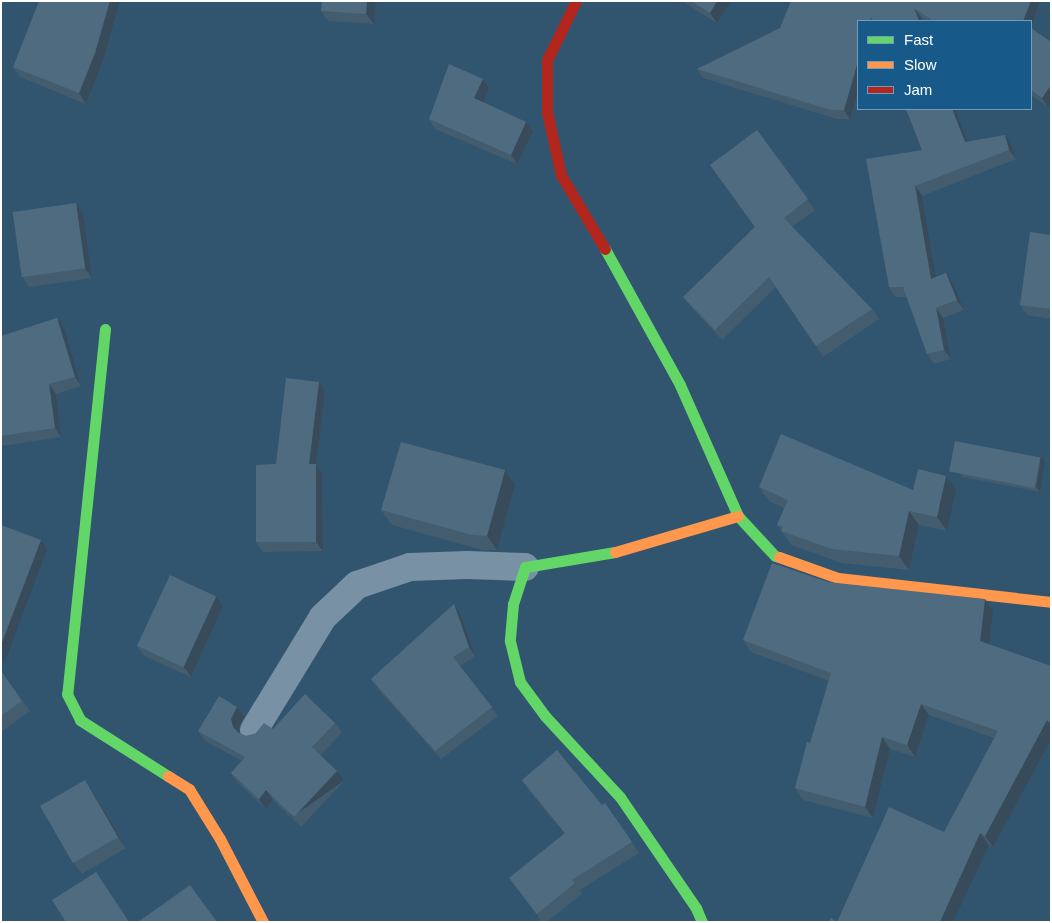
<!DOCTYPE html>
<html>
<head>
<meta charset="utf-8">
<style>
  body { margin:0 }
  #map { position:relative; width:1052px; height:923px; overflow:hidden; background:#31556f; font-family:Arial,sans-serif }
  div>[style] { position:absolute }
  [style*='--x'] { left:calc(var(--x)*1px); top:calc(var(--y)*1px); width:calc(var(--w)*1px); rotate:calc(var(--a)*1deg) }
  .street>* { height:28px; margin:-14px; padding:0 14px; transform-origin:14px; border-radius:14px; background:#7891a4 }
  .fast>* { height:11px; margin:-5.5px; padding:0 5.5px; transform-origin:5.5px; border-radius:5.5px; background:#63d668 }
  .slow>* { height:11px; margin:-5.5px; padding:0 5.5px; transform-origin:5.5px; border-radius:5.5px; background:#ff974d }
  .jam>* { height:11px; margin:-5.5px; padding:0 5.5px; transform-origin:5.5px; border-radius:5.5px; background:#b3261e }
  .wall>* { inset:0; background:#435c6e }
  .shaded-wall>* { inset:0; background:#374b5a; transform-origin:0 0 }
  .building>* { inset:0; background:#4e6b80; transform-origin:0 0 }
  span { translate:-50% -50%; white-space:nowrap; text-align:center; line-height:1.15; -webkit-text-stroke:4px #175a89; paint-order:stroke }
  .frame { position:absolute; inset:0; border:2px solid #fff; pointer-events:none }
  .legend { position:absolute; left:857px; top:20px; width:175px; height:90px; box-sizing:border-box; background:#175a89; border:1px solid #749cb8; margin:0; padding:6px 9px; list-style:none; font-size:15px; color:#fff }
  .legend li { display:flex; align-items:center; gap:10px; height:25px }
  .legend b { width:25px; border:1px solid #749cb8 }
</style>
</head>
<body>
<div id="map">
  <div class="street">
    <div style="--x:254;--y:730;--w:132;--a:-58.6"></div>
    <div style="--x:323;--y:617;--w:47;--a:-43.3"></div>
    <div style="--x:357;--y:585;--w:56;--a:-18.8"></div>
    <div style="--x:410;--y:567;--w:57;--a:-2"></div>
    <div style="--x:467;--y:565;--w:58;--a:2"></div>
  </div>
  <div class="fast">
    <div style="--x:605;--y:249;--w:155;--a:61.1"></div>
    <div style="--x:680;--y:385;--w:143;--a:66.1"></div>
    <div style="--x:738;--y:516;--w:54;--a:47.2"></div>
    <div style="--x:775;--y:556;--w:4;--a:14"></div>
    <div style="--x:105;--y:329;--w:367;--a:95.9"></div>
    <div style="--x:67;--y:694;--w:29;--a:63"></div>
    <div style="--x:80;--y:720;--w:104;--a:32.5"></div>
    <div style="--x:615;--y:552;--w:91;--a:170.5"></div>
    <div style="--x:525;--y:567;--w:39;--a:108"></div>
    <div style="--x:513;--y:604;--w:37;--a:95"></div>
    <div style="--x:510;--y:641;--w:42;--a:76.3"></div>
    <div style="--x:520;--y:682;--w:42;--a:53.7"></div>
    <div style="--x:545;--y:716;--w:110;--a:47.2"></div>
    <div style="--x:620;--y:797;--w:135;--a:55.6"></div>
    <div style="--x:696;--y:908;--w:15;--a:67"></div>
  </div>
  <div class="slow">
    <div style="--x:615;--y:552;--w:128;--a:-16.3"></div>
    <div style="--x:779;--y:557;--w:63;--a:19.6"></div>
    <div style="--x:838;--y:578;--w:214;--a:6.4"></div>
    <div style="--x:168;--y:776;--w:25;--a:32"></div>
    <div style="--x:189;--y:789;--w:59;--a:58.2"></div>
    <div style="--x:220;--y:839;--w:93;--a:62.6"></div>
  </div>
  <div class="jam">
    <div style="--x:576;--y:1;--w:66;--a:116.2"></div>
    <div style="--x:547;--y:60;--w:52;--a:90"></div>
    <div style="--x:547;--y:112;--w:65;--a:77.5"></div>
    <div style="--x:561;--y:175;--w:86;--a:59.3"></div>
  </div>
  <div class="wall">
    <div style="clip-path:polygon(376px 1px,374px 24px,328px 21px,321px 11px)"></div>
    <div style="clip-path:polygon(682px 1px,731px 1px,717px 23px)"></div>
    <div style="clip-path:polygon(791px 1px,1037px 1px,1039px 5px,1031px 27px,1031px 21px,927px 21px,921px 17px,922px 21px,858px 21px,858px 92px,850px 119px,837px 119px,703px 78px,697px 69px,780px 28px)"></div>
    <div style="clip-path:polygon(1031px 28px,1051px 42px,1051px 104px,1048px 107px,1031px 95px)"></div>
    <div style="clip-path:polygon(102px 63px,86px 104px,20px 77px,13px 67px)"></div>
    <div style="clip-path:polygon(483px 79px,489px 88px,483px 102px,526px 122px,533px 131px,517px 164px,435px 129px,429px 119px)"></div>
    <div style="clip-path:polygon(906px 109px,955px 109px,968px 142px,1012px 145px,1016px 159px,922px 196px,936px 277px,946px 273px,953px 283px,964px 310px,943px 318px,951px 359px,934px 364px,927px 354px,907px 297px,895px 297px,889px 287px,922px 150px)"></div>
    <div style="clip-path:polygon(757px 130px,815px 210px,792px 227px,872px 309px,879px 319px,823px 357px,776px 287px,722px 340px,691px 307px,683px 297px,755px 227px)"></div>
    <div style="clip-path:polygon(76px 203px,83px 214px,92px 278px,29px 287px,22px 276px)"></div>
    <div style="clip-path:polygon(1051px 235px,1051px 319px,1027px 315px,1020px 305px)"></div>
    <div style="clip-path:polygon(57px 318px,64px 327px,81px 386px,56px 394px,61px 437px,2px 446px,1px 445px,1px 336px)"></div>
    <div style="clip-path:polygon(325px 391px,316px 465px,322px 474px,323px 551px,263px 552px,256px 542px,276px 464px)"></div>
    <div style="clip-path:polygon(1045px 462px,1040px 492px,963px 477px,959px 472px)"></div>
    <div style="clip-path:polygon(505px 470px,515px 485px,497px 550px,482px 550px,392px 525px,381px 510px)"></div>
    <div style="clip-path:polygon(946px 476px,956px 489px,947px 531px,919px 525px,909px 570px,842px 563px,791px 545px,777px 525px,784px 508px,769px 501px,759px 487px,913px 490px)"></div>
    <div style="clip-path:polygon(828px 582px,993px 611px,989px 644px,1051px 666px,1051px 740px,993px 847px,989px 845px,837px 922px,944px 832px,994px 738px,929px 715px,915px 757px,890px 749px,873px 818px,803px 800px,795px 788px,810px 743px,829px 681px,751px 652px,743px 640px)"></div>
    <div style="clip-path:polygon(216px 596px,223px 606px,191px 677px,144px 656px,137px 646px)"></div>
    <div style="clip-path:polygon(454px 604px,460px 613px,475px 656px,460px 666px,498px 716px,441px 759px,377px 688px,371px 679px)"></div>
    <div style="clip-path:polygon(1px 671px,30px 711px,1px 732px)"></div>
    <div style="clip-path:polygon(244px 717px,238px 729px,239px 733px,246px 736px,273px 729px,335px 723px,342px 732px,321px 755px,344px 781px,301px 827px,273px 800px,266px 809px,238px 783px,231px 773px,242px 761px,205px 741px,198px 731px)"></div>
    <div style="clip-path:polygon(522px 780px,602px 805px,605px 803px,639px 853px,580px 890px,582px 894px,547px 922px,542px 922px,509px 878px,565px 834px,529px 791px)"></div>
    <div style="clip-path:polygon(92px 790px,126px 848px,82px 874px,74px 863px)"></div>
  </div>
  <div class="shaded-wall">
    <div style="clip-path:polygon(110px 1px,120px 1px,102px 63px,86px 104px,79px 93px)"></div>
    <div style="clip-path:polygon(367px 1px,376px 1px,374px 24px,366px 14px)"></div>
    <div style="clip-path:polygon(717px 1px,731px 1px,717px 23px,710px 13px)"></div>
    <div style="clip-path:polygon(1031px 1px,1037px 1px,1039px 5px,1031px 27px,1031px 21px,1023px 21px)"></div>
    <div style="clip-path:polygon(914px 8px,921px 17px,922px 21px,919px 21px)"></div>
    <div style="clip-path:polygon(858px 61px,858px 92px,850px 119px,844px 110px)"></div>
    <div style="clip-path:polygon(483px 79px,489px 88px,481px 107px,474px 98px)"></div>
    <div style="clip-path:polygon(1051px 85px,1051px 104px,1048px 107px,1042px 98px)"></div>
    <div style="clip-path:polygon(952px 109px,955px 109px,972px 152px,965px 142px)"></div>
    <div style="clip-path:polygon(526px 122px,533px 131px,517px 164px,511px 155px)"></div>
    <div style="clip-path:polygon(1005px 135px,1012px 145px,1016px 159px,1009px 150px)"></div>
    <div style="clip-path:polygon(915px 186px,922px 196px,938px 288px,931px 279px)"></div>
    <div style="clip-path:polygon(76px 203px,83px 214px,92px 278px,85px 268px)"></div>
    <div style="clip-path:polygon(946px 273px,953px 283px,964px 310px,957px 300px)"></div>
    <div style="clip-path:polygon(936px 308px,943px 318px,951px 359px,944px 350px)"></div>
    <div style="clip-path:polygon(57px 318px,64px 327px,81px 386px,75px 377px)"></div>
    <div style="clip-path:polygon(319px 382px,325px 391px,316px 465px,322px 474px,323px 551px,316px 542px,309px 464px)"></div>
    <div style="clip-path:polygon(49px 384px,56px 394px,61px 437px,55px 428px)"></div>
    <div style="clip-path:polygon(1041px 457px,1045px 462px,1040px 492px,1036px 487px)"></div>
    <div style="clip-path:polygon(505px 470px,515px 485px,497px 550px,487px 536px)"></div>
    <div style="clip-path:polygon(946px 476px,956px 489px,947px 531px,937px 517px)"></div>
    <div style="clip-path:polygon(909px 511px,919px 525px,909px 570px,899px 556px)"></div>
    <div style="clip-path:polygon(41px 540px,47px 549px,4px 664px,1px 660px,1px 645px)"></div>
    <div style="clip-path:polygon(216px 596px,223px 606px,191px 677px,184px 667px)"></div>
    <div style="clip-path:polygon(985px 599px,993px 611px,988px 653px,980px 641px)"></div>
    <div style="clip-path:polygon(454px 604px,460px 613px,475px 656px,469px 647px)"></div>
    <div style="clip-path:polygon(921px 704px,929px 715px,915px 757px,907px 745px)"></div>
    <div style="clip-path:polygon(237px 707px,244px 717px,238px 729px,240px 737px,233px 727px,231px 719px)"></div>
    <div style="clip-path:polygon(1047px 720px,1051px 725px,1051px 740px,993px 847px,985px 836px)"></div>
    <div style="clip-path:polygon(882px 737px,890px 749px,873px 818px,865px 807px)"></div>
    <div style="left:337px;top:771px;width:12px;height:63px;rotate:55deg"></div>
    <div style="clip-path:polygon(85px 780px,92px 790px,126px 848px,118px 837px)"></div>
    <div style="clip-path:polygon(266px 790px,273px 800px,266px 809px,259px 799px)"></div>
    <div style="clip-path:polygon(980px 833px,989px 845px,953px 922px,940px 922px)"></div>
  </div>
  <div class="building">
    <div style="clip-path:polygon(39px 1px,110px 1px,95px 53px,79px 93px,13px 67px)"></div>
    <div style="clip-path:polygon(322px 1px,367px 1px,366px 14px,321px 11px)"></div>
    <div style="clip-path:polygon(691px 1px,717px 1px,710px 13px)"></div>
    <div style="clip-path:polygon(791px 1px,1031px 1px,1023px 21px,933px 21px,914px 8px,919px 21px,873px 21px,871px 17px,870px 21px,858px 21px,858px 61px,844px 110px,831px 110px,697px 69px,780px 28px)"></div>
    <div style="clip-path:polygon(1031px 28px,1051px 42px,1051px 85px,1042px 98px,1031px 90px)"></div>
    <div style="clip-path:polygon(449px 64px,483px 79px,474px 98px,526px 122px,511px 155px,429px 119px)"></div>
    <div style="clip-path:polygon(906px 109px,952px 109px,965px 142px,1005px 135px,1009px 150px,915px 186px,931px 279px,946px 273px,957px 300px,936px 308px,944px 350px,927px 354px,903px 287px,889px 287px,866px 159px,922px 150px)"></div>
    <div style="clip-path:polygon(757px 130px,808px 199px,784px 218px,872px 309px,816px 346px,769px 277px,715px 330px,683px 297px,755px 227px,710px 165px)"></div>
    <div style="left:76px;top:203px;width:66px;height:64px;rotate:82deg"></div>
    <div style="clip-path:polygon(1030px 232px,1051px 235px,1051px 309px,1020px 305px)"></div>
    <div style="clip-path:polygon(57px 318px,75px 377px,49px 384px,55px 428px,1px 436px,1px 336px)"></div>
    <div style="clip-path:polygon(286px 378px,319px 382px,309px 464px,316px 464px,316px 542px,256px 542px,256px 465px,276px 464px)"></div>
    <div style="clip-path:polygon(781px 434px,913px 490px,918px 469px,946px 476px,937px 517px,909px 511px,899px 556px,832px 549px,781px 531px,783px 527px,777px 525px,788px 500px,759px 487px)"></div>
    <div style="left:955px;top:441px;width:87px;height:31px;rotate:11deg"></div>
    <div style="clip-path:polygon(401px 442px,505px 470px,487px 536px,472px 535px,381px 510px)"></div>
    <div style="clip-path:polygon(1px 525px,41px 540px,1px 645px)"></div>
    <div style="clip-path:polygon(772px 563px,828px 582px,985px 599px,980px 641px,1051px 666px,1051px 724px,1047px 720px,985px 836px,980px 833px,940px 922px,829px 922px,831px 918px,837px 922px,889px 807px,944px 832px,998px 731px,921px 704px,907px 745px,882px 737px,865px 807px,795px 788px,807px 742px,810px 743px,831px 673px,743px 640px)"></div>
    <div style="left:170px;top:575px;width:51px;height:78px;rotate:25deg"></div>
    <div style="clip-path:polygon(454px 604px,469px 647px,453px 657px,492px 707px,435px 751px,371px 679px)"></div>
    <div style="clip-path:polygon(1px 671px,22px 701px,1px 716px)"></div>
    <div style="clip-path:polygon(305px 694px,335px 723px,312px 747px,337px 771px,294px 817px,266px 790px,259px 799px,231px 773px,245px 757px,198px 731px,219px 696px,237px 707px,231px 719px,233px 727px,239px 733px,246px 736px,255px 734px,264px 723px,273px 729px)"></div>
    <div style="clip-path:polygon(557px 750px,602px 805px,605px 803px,632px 842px,572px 880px,575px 883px,537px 914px,509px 878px,565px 833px,522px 780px)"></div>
    <div style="left:85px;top:780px;width:66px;height:52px;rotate:60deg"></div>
    <div style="clip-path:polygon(96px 872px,129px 922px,66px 922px,52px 900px)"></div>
    <div style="clip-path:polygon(190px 885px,217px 922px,138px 922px)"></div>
  </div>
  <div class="frame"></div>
  <ul class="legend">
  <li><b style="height:6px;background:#63d668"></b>Fast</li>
  <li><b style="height:6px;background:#ff974d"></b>Slow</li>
  <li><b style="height:6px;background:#b3261e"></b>Jam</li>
  </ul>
</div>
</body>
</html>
